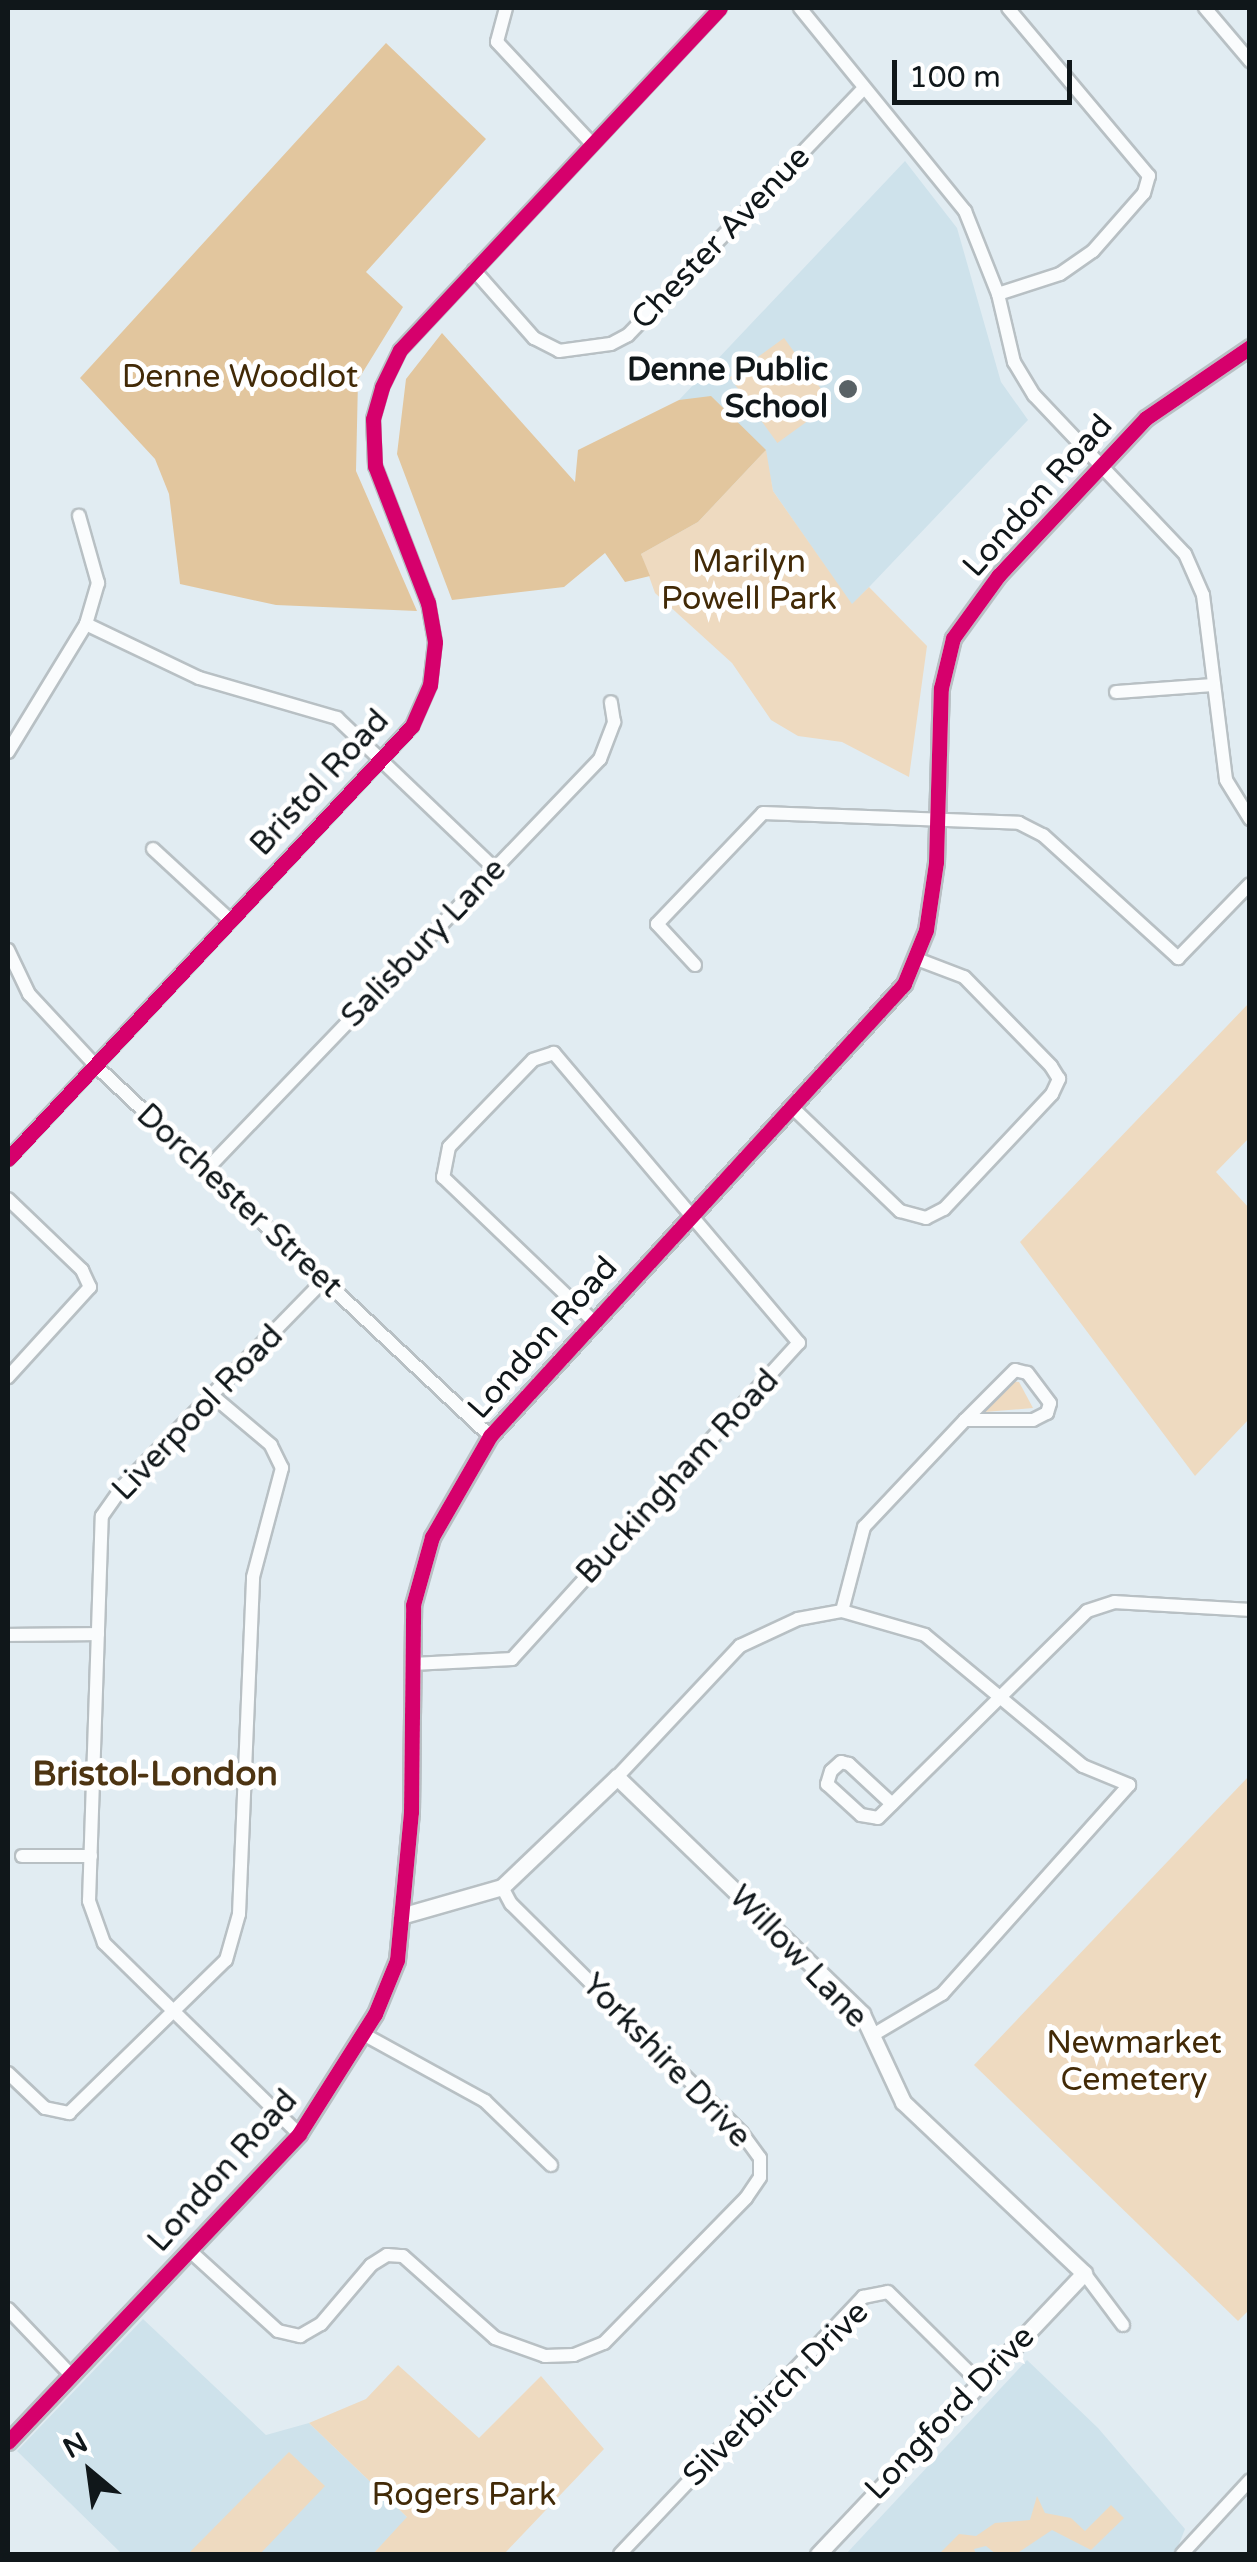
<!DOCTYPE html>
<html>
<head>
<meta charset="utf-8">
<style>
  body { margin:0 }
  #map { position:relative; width:1257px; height:2562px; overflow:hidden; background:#e1ecf2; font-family:"Varela Round",sans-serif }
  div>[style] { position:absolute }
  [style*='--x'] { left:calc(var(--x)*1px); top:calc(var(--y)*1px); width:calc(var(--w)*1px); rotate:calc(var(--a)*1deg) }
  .built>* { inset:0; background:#cee2eb }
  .green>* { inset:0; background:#eedac0; transform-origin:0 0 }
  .forest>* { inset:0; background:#e2c69e }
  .roads { filter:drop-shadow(2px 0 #b8c0c4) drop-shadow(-2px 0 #b8c0c4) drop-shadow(0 2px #b8c0c4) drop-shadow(0 -2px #b8c0c4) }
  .minor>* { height:12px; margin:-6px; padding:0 6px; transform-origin:6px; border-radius:6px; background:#fafcfd }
  .tertiary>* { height:15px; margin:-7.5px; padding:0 7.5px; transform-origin:7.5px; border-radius:7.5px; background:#fafcfd }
  .cycleway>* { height:15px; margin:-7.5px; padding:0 7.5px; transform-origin:7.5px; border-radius:7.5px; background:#d6006c }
  .dots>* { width:28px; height:28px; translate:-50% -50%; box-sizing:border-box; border:5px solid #fff; border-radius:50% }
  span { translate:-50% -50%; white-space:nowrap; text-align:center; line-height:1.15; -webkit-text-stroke:10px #fff; paint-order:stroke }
  .street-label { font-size:32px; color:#10171a }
  .poi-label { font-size:32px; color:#10171a; font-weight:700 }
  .right { translate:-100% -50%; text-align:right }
  .park-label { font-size:32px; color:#422a07 }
  .neighbourhood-label { font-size:35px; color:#4d3412; font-weight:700 }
  .frame { position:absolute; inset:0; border:10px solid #10171a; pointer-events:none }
  .north { position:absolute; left:40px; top:2422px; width:100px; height:100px; -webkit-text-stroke:8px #fff; paint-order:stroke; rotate:331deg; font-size:28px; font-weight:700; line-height:40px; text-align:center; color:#10171a }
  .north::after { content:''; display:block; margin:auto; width:35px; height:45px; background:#10171a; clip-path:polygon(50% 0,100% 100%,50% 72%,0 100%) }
  .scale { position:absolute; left:892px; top:60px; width:180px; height:45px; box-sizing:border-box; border:5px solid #10171a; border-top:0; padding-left:12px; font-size:30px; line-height:35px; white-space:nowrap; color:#10171a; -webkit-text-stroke:8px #fff; paint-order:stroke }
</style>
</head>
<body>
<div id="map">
  <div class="built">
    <div style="clip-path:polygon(905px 161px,957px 228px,1001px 382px,1028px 420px,852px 605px,773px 491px,765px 450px,679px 400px)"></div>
    <div style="clip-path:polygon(143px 2319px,266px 2435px,309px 2423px,408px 2518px,373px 2554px,122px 2554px,17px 2451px)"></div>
    <div style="clip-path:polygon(1027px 2360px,1098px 2428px,1185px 2529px,1175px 2554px,846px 2554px)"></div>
  </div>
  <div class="green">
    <div style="left:784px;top:338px;width:81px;height:67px;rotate:54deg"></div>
    <div style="clip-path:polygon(766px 450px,773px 491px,852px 604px,869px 587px,927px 646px,909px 777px,842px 742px,798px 736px,771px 720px,732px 663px,655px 593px,641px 554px,698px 522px)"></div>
    <div style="clip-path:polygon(1249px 1003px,1249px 1138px,1216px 1172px,1249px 1208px,1249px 1419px,1195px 1476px,1020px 1242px)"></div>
    <div style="clip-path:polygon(1011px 1381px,1019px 1382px,1033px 1408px,984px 1412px)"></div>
    <div style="clip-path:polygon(1249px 1776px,1250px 2309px,1238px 2321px,974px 2065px)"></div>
    <div style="clip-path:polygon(398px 2365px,479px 2438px,541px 2376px,604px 2449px,504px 2554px,373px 2554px,407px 2517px,309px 2423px,366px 2399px)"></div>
    <div style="clip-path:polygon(289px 2452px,325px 2486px,260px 2554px,188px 2554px)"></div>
    <div style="clip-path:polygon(1037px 2496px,1045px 2513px,1071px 2518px,1085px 2531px,1111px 2505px,1124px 2518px,1091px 2550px,1052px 2530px,1016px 2554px,996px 2554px,986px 2546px,974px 2549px,976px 2554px,939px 2554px,959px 2534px,976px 2536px,995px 2523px,1030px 2520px)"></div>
  </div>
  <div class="forest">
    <div style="clip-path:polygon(386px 43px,486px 139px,366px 272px,403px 307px,358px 380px,356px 471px,417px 611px,276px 605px,180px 584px,169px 494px,155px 459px,80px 378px)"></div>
    <div style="clip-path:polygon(442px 333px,575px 482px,578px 450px,679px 400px,711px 396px,766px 450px,698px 522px,641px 554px,650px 576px,625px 582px,605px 553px,564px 587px,452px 600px,397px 454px,406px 379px)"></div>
  </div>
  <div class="roads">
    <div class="minor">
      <div style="--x:506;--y:8;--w:35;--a:105"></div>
      <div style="--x:497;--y:42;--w:139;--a:47"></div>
      <div style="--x:800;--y:8;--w:262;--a:50.9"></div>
      <div style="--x:965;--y:211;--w:89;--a:68.3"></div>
      <div style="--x:998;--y:294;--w:70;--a:76.8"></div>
      <div style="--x:1014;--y:362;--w:39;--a:59"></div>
      <div style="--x:1034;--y:395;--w:219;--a:46.5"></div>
      <div style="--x:1185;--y:554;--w:45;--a:66.3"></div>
      <div style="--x:1203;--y:595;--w:186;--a:82.9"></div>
      <div style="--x:1226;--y:780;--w:46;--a:58.4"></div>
      <div style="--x:1205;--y:8;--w:70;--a:49.7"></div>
      <div style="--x:474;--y:270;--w:91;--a:48.6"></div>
      <div style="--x:534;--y:338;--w:28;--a:27"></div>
      <div style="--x:559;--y:351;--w:52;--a:-7.7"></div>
      <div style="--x:611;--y:344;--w:19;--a:-28"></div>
      <div style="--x:628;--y:335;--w:340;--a:-46.3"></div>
      <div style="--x:998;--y:294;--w:65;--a:-17.9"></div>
      <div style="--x:1060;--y:274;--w:40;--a:-34.9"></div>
      <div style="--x:1093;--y:251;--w:77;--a:-48.7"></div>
      <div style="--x:1144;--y:193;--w:18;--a:-74"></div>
      <div style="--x:1149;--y:176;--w:219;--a:-130"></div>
      <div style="--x:86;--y:624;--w:125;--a:25.5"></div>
      <div style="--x:199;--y:678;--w:144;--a:16.2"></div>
      <div style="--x:337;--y:718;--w:219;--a:43.7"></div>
      <div style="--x:1116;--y:692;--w:98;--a:-4.1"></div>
      <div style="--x:8;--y:752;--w:150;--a:-58.6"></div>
      <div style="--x:86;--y:624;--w:43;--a:-73.7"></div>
      <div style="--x:98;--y:583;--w:70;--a:-105.8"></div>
      <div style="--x:153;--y:849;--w:105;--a:42.7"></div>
      <div style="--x:8;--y:950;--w:49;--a:64.5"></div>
      <div style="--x:29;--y:994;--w:98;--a:47.1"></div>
      <div style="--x:96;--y:1066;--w:540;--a:43.2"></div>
      <div style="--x:695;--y:965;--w:56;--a:-132.8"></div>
      <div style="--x:657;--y:924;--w:153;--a:-46.3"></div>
      <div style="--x:763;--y:813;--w:256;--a:2.2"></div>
      <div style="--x:1019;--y:823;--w:27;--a:27"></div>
      <div style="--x:1043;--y:835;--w:183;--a:42.3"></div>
      <div style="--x:1178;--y:958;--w:103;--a:-45.8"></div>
      <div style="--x:793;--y:1108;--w:149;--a:43.9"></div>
      <div style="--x:900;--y:1211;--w:27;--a:15"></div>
      <div style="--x:926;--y:1218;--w:20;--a:-27"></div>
      <div style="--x:944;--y:1209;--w:158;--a:-46.8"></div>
      <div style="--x:1052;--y:1094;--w:17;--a:-65"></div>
      <div style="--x:1059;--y:1079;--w:15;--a:-122"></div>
      <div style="--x:1051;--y:1066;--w:124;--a:-134.3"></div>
      <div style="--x:964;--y:977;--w:53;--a:-159.2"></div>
      <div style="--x:8;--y:1159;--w:592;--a:-46.98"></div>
      <div style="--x:412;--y:726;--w:45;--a:-66.3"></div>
      <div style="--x:430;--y:685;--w:43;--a:-83.4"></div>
      <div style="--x:435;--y:642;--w:40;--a:-100"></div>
      <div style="--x:428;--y:603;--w:147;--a:-111.1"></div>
      <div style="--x:375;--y:466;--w:47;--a:-92.4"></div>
      <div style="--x:373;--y:419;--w:33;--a:-74"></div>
      <div style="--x:382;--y:387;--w:41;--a:-64.1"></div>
      <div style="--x:400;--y:350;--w:468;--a:-46.9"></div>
      <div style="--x:207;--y:1169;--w:568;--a:-46.21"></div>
      <div style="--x:600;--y:759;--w:40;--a:-69"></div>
      <div style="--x:614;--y:722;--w:20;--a:-99"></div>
      <div style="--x:8;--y:1199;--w:103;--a:43.8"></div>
      <div style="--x:82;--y:1270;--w:19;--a:65"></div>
      <div style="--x:90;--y:1287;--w:122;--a:132.3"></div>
      <div style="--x:842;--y:1611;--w:87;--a:-75.3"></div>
      <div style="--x:864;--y:1527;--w:147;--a:-46.7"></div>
      <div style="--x:965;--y:1420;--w:68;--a:0"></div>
      <div style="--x:1033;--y:1420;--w:16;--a:-27"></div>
      <div style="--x:1047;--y:1413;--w:10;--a:-73"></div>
      <div style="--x:1050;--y:1403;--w:38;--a:-127"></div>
      <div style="--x:1027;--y:1373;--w:12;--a:-166"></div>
      <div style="--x:1015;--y:1370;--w:71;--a:135"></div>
      <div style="--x:8;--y:1635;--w:90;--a:-0.6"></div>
      <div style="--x:413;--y:1664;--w:99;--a:-2.9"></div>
      <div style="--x:512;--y:1659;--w:427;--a:-47.8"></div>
      <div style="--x:799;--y:1343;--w:380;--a:-130.2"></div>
      <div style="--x:554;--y:1053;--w:22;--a:162"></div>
      <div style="--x:533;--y:1060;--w:121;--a:134"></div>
      <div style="--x:449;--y:1147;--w:31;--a:101"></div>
      <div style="--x:443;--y:1177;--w:207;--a:43.8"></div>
      <div style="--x:617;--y:1777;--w:180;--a:-46.8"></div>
      <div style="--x:740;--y:1646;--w:64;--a:-25"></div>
      <div style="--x:798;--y:1619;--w:45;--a:-10.3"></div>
      <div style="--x:842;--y:1611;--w:86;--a:16.1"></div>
      <div style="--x:925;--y:1635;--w:205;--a:39.7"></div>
      <div style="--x:1083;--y:1766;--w:50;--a:22.4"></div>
      <div style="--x:1129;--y:1785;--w:280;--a:131.8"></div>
      <div style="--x:942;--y:1994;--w:80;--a:149.3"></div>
      <div style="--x:892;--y:1804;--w:59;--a:-137.1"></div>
      <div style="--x:849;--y:1764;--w:8;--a:-166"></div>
      <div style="--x:841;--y:1762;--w:13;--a:138"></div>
      <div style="--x:831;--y:1771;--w:14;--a:107"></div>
      <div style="--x:827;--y:1784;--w:46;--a:42.4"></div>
      <div style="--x:861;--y:1815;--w:17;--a:10"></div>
      <div style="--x:878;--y:1818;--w:294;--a:-44.7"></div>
      <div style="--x:1087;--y:1611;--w:29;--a:-18"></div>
      <div style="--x:1115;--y:1602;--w:135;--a:3.4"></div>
      <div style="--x:22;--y:1856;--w:69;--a:0"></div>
      <div style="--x:363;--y:2034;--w:139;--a:28.8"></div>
      <div style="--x:485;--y:2101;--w:92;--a:44.1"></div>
      <div style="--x:8;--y:2073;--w:51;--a:43.4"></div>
      <div style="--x:45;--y:2108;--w:25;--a:12"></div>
      <div style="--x:69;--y:2113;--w:219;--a:-44.3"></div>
      <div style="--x:226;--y:1960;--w:48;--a:-74.2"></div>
      <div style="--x:239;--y:1914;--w:337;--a:-87.6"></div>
      <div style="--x:253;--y:1577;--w:113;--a:-75.1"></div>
      <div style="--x:282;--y:1468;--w:25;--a:-116"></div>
      <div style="--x:271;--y:1445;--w:75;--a:-139.9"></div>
      <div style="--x:299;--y:2134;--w:273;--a:-135.6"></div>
      <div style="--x:104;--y:1943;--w:45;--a:-109.7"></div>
      <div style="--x:89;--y:1901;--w:385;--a:-88.1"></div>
      <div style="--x:102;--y:1516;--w:37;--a:-55"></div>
      <div style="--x:123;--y:1486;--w:288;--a:-45.7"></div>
      <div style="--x:189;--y:2250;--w:120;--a:42.3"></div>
      <div style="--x:278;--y:2331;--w:23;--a:13"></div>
      <div style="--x:300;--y:2336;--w:24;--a:-30"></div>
      <div style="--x:321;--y:2324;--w:77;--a:-49.7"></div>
      <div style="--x:371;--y:2265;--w:19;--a:-32"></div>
      <div style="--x:387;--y:2255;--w:16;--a:4"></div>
      <div style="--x:403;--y:2256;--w:123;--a:41.7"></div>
      <div style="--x:495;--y:2338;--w:53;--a:19.8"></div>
      <div style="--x:545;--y:2356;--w:29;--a:-2"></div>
      <div style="--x:574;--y:2355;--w:32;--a:-22"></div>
      <div style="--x:604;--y:2343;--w:203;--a:-45.6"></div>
      <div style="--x:746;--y:2198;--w:25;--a:-56"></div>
      <div style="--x:760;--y:2177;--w:19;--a:-90"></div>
      <div style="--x:760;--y:2158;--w:31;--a:-126"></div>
      <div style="--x:742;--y:2133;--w:325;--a:-135.2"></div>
      <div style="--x:511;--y:1904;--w:19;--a:-118"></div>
      <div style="--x:1084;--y:2273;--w:65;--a:53.1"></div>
      <div style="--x:8;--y:2309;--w:91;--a:46.3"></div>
      <div style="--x:620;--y:2554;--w:354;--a:-46.6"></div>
      <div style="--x:863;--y:2297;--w:25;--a:-11"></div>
      <div style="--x:888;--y:2292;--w:129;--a:44.7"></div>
      <div style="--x:1182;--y:2554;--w:100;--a:-47.4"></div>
    </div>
    <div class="tertiary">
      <div style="--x:401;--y:1916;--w:105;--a:-16"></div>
      <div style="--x:502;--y:1887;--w:159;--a:-43.7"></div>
      <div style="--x:617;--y:1777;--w:341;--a:44"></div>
      <div style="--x:862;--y:2014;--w:97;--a:65"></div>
      <div style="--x:903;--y:2102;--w:249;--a:43.4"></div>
      <div style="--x:1084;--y:2273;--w:387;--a:133.4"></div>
      <div style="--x:8;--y:2442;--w:424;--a:-46.6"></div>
      <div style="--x:299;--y:2134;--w:142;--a:-57.7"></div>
      <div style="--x:375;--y:2014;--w:58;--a:-67.8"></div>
      <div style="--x:397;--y:1960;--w:149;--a:-84.6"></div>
      <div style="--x:411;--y:1812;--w:207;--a:-89.4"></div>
      <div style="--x:413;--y:1605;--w:71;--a:-74.4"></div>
      <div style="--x:432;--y:1537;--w:116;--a:-60.1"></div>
      <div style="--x:490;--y:1436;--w:613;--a:-47.51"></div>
      <div style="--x:904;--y:984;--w:58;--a:-67.8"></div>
      <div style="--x:926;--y:930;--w:69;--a:-81.6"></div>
      <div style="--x:936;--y:862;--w:174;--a:-88.4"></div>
      <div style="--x:941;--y:688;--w:51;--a:-76.5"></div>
      <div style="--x:953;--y:638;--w:77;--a:-54"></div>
      <div style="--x:998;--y:576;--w:216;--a:-46.9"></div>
      <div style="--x:1146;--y:418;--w:126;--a:-34.3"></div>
    </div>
  </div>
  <div class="cycleway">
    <div style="--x:8;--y:1159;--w:592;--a:-46.98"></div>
    <div style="--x:412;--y:726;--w:45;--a:-66.3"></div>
    <div style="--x:430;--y:685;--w:43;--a:-83.4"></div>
    <div style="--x:435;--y:642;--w:40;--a:-100"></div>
    <div style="--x:428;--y:603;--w:147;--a:-111.1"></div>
    <div style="--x:375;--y:466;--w:47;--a:-92.4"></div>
    <div style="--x:373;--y:419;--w:33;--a:-74"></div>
    <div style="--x:382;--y:387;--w:41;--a:-64.1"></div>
    <div style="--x:400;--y:350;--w:468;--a:-46.9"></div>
    <div style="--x:8;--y:2442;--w:424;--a:-46.6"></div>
    <div style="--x:299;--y:2134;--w:142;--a:-57.7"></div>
    <div style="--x:375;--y:2014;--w:58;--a:-67.8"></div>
    <div style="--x:397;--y:1960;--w:149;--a:-84.6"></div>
    <div style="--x:411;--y:1812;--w:207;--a:-89.4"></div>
    <div style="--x:413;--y:1605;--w:71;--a:-74.4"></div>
    <div style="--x:432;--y:1537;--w:116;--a:-60.1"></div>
    <div style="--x:490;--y:1436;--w:613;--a:-47.51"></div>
    <div style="--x:904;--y:984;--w:58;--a:-67.8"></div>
    <div style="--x:926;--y:930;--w:69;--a:-81.6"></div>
    <div style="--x:936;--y:862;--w:174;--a:-88.4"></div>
    <div style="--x:941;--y:688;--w:51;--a:-76.5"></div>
    <div style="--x:953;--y:638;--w:77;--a:-54"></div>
    <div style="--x:998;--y:576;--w:216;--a:-46.9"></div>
    <div style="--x:1146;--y:418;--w:126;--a:-34.3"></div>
  </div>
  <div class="dots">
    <div style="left:848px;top:389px;background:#596266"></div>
  </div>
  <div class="street-label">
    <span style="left:721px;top:238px;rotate:-46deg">Chester Avenue</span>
    <span style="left:1038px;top:496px;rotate:-48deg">London Road</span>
    <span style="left:320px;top:783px;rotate:-47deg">Bristol Road</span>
    <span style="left:424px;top:943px;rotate:-46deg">Salisbury Lane</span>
    <span style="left:239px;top:1201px;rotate:43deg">Dorchester Street</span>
    <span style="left:543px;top:1338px;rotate:-48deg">London Road</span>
    <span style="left:198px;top:1413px;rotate:-46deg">Liverpool Road</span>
    <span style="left:678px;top:1477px;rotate:-47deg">Buckingham Road</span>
    <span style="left:798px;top:1957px;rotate:46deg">Willow Lane</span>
    <span style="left:666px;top:2061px;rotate:46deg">Yorkshire Drive</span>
    <span style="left:223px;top:2171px;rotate:-48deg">London Road</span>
    <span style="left:776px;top:2394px;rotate:-45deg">Silverbirch Drive</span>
    <span style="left:950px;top:2413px;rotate:-46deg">Longford Drive</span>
  </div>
  <div class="poi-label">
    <span class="right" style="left:828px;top:389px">Denne Public<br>School</span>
  </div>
  <div class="park-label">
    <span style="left:240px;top:377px">Denne Woodlot</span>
    <span style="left:749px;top:581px">Marilyn<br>Powell Park</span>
    <span style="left:1134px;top:2062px">Newmarket<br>Cemetery</span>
    <span style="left:464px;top:2495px">Rogers Park</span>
  </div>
  <div class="neighbourhood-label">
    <span style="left:155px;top:1774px">Bristol-London</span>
  </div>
  <div class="frame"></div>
  <div class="north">N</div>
  <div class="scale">100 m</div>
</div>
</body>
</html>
